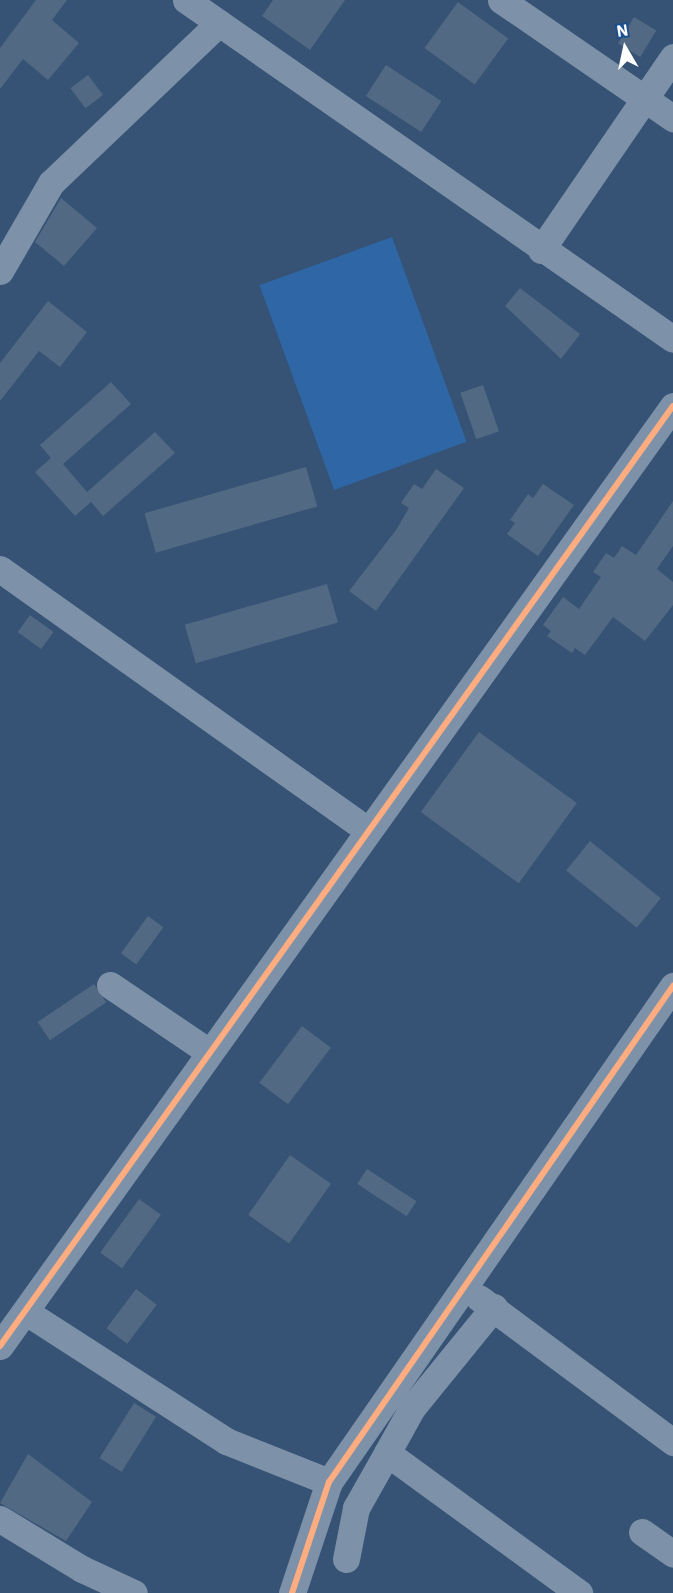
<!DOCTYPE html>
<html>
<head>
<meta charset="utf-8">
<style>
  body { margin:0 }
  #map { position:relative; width:673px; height:1593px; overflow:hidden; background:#365274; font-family:"IBM Plex Sans",sans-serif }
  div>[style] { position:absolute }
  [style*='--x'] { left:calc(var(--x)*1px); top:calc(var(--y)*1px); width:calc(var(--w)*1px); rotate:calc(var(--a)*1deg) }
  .green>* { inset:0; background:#2f66a5; transform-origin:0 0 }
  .building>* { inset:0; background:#526984; transform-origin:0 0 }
  .minor>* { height:27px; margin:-13.5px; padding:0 13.5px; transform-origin:13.5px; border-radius:13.5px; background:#7d92a8 }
  .cycleway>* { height:6px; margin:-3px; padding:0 3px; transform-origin:3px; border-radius:3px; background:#ffac80 }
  span { translate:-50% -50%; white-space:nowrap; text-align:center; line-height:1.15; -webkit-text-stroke:4.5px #1b4f8f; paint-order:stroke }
  .north { position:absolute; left:595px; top:18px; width:60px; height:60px; -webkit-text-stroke:4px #1b4f8f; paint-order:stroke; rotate:351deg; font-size:16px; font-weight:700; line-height:24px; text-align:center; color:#fff }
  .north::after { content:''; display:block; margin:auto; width:21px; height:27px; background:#fff; clip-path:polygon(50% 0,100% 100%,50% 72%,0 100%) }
</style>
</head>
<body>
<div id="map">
  <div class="green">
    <div style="left:392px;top:237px;width:218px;height:141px;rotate:70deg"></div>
  </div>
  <div class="building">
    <div style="clip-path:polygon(36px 0,67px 0,52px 20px,79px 43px,48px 80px,23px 59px,0 89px,0 48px)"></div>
    <div style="clip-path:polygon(273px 0,345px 0,310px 50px,262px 16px)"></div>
    <div style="left:458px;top:2px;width:62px;height:57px;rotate:36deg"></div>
    <div style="left:634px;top:17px;width:26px;height:31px;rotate:31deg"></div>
    <div style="left:386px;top:65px;width:66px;height:37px;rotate:33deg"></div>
    <div style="left:88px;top:75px;width:25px;height:22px;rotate:53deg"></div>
    <div style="clip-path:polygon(61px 198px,97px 228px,64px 266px,35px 242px)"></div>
    <div style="clip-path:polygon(520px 288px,580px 334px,561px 359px,505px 306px)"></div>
    <div style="clip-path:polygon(48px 301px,87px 332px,60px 367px,39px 351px,0 401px,0 363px)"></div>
    <div style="clip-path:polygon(111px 382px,131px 404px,63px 464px,87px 492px,155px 432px,175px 453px,103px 516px,91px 502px,75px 516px,35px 472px,51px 458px,40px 445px)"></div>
    <div style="left:483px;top:385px;width:49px;height:24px;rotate:71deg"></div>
    <div style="left:306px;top:467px;width:41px;height:168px;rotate:74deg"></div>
    <div style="clip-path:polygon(436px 469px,464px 488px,376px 611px,349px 591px,396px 530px,409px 508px,401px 503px,414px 484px,422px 489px)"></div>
    <div style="clip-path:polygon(543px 484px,574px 505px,538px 556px,507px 534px,515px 523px,510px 520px,528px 494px,533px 498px)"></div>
    <div style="clip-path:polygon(673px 501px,673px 546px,657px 569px,673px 582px,673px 605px,645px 641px,613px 617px,585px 655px,575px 648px,572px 653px,547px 636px,551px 631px,543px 625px,563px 597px,579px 609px,601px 577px,593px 572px,606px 553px,614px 558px,622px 546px,636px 555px)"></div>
    <div style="left:327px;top:584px;width:40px;height:148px;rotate:74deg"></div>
    <div style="left:30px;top:615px;width:29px;height:21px;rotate:36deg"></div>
    <div style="left:479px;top:732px;width:121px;height:99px;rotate:36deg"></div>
    <div style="left:590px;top:841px;width:91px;height:38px;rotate:39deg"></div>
    <div style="left:148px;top:916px;width:19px;height:46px;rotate:36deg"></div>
    <div style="left:94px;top:984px;width:22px;height:68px;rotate:56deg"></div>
    <div style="left:302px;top:1026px;width:36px;height:71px;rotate:37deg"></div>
    <div style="left:290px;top:1155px;width:50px;height:73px;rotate:35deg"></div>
    <div style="left:367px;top:1169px;width:59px;height:18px;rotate:33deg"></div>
    <div style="left:139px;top:1199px;width:27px;height:66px;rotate:36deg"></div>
    <div style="left:136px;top:1289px;width:26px;height:49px;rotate:37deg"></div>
    <div style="left:134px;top:1403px;width:26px;height:65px;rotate:32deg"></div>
    <div style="clip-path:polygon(28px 1454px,92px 1502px,66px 1541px,0 1503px)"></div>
  </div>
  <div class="minor">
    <div style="--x:186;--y:0;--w:593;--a:34.84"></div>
    <div style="--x:501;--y:0;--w:209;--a:34.5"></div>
    <div style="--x:541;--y:250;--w:234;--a:-55.6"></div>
    <div style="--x:0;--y:271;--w:102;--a:-59.9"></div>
    <div style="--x:51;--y:183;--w:232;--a:-43.6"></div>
    <div style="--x:0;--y:569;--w:449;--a:35.4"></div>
    <div style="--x:110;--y:985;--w:120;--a:34.1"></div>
    <div style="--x:479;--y:1298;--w:242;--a:36.6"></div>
    <div style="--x:494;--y:1307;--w:130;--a:129.1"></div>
    <div style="--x:412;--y:1408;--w:51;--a:119.1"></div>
    <div style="--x:387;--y:1453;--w:238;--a:36.1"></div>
    <div style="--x:26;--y:1312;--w:238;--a:32.8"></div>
    <div style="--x:226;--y:1441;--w:111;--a:21.7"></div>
    <div style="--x:0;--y:1346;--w:1156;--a:-54.4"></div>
    <div style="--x:0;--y:1519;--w:96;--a:31.4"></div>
    <div style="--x:82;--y:1569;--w:57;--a:24.8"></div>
    <div style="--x:642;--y:1532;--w:38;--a:35"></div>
    <div style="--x:346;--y:1559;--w:52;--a:-78.9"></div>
    <div style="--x:356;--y:1508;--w:63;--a:-60.6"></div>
    <div style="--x:292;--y:1593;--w:117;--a:-71.6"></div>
    <div style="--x:329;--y:1482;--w:604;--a:-55.26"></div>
  </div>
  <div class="cycleway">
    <div style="--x:0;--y:1346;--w:1156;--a:-54.4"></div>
    <div style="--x:292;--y:1593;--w:117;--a:-71.6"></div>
    <div style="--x:329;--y:1482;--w:604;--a:-55.26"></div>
  </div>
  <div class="north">N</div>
</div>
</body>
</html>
